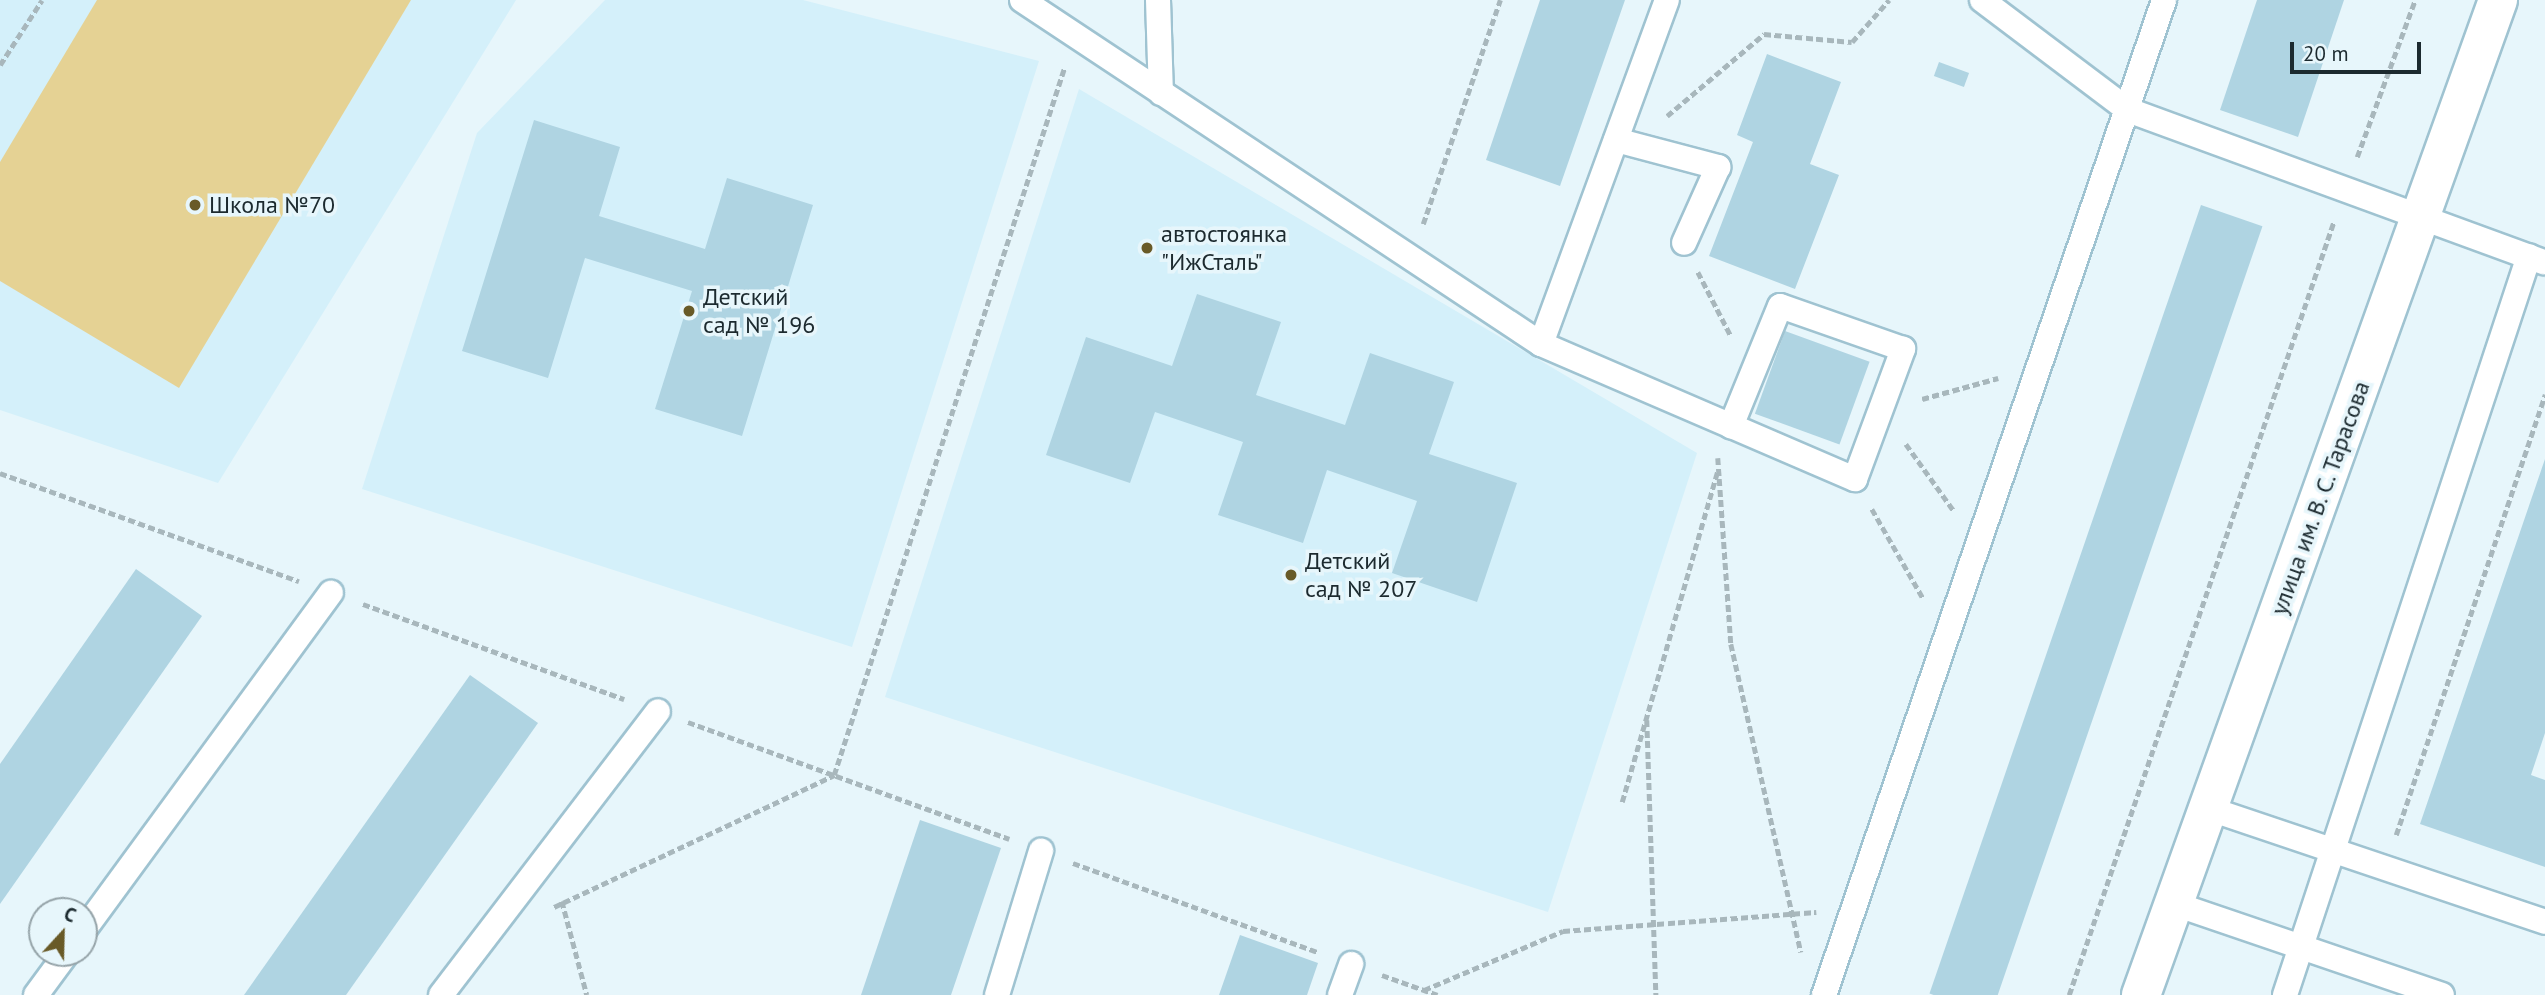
<!DOCTYPE html>
<html>
<head>
<meta charset="utf-8">
<style>
  body { margin:0 }
  #map { position:relative; width:2545px; height:995px; overflow:hidden; background:#e7f6fb; font-family:"PT Sans",sans-serif }
  div>[style] { position:absolute }
  [style*='--x'] { left:calc(var(--x)*1px); top:calc(var(--y)*1px); width:calc(var(--w)*1px); rotate:calc(var(--a)*1deg) }
  .built>* { inset:0; background:#d4f0fa }
  .green>* { inset:0; background:#e5d294 }
  .building>* { inset:0; background:#afd4e2; transform-origin:0 0 }
  .path>* { height:4.5px; margin-top:-2.25px; transform-origin:0; background:repeating-linear-gradient(90deg,#a8b7bc 0 7px,transparent 0 10.5px) }
  .roads { filter:drop-shadow(2px 0 #9fc3d1) drop-shadow(-2px 0 #9fc3d1) drop-shadow(0 2px #9fc3d1) drop-shadow(0 -2px #9fc3d1) }
  .service>* { height:24px; margin:-12px; padding:0 12px; transform-origin:12px; border-radius:12px; background:#fff }
  .secondary>* { height:38px; margin:-19px; padding:0 19px; transform-origin:19px; border-radius:19px; background:#fff }
  .dots>* { width:19px; height:19px; translate:-50% -50%; box-sizing:border-box; border:4px solid #e7f6fb; border-radius:50% }
  span { translate:-50% -50%; white-space:nowrap; text-align:center; line-height:1.15; -webkit-text-stroke:7px #e7f6fb; paint-order:stroke }
  .poi-label { font-size:24px; color:#1c2a2f }
  .left { translate:0 -50%; text-align:left }
  .street-label { font-size:24px; color:#1c2a2f }
  .north { position:absolute; left:28px; top:897px; width:70px; height:70px; box-sizing:border-box; background:#e7f6fb; border:2px solid #96a4a9; border-radius:50%; rotate:22deg; font-size:19px; font-weight:700; line-height:28px; text-align:center; color:#1c2a2f }
  .north::after { content:''; display:block; margin:auto; width:24px; height:32px; background:#695a27; clip-path:polygon(50% 0,100% 100%,50% 72%,0 100%) }
  .scale { position:absolute; left:2290px; top:42px; width:131px; height:32px; box-sizing:border-box; border:4px solid #1c2a2f; border-top:0; padding-left:9px; font-size:21px; line-height:24px; white-space:nowrap; color:#1c2a2f; -webkit-text-stroke:5px #e7f6fb; paint-order:stroke }
</style>
</head>
<body>
<div id="map">
  <div class="built">
    <div style="clip-path:polygon(0 0,516px 0,218px 483px,0 410px)"></div>
    <div style="clip-path:polygon(605px 0,803px 0,1039px 61px,852px 647px,362px 489px,477px 133px)"></div>
    <div style="clip-path:polygon(1079px 89px,1697px 453px,1548px 912px,885px 697px)"></div>
  </div>
  <div class="green">
    <div style="clip-path:polygon(97px 0,411px 0,179px 388px,0 281px,0 162px)"></div>
  </div>
  <div class="building">
    <div style="clip-path:polygon(1540px 0,1625px 0,1560px 186px,1486px 160px)"></div>
    <div style="clip-path:polygon(2257px 0,2344px 0,2298px 137px,2220px 110px)"></div>
    <div style="clip-path:polygon(1767px 54px,1841px 82px,1810px 164px,1839px 175px,1795px 289px,1709px 256px,1753px 142px,1737px 135px)"></div>
    <div style="left:1939px;top:62px;width:32px;height:15px;rotate:20deg"></div>
    <div style="clip-path:polygon(534px 120px,620px 147px,599px 216px,705px 249px,727px 178px,813px 205px,742px 436px,655px 409px,692px 291px,585px 258px,548px 378px,462px 351px)"></div>
    <div style="left:2201px;top:205px;width:65px;height:834px;rotate:19deg"></div>
    <div style="clip-path:polygon(1197px 294px,1281px 322px,1256px 395px,1345px 425px,1370px 353px,1454px 382px,1429px 454px,1517px 483px,1477px 602px,1392px 573px,1417px 501px,1327px 470px,1303px 543px,1218px 515px,1243px 442px,1155px 412px,1130px 483px,1046px 455px,1086px 337px,1172px 366px)"></div>
    <div style="left:1785px;top:331px;width:90px;height:88px;rotate:20deg"></div>
    <div style="clip-path:polygon(2545px 459px,2545px 733px,2531px 775px,2545px 780px,2545px 867px,2420px 824px)"></div>
    <div style="clip-path:polygon(136px 569px,202px 616px,0 904px,0 764px)"></div>
    <div style="clip-path:polygon(470px 675px,538px 723px,346px 995px,244px 995px)"></div>
    <div style="clip-path:polygon(920px 820px,1001px 848px,951px 995px,861px 995px)"></div>
    <div style="clip-path:polygon(1240px 935px,1318px 963px,1307px 995px,1219px 995px)"></div>
  </div>
  <div class="path">
    <div style="--x:0;--y:65;--w:77;--a:-57.1"></div>
    <div style="--x:1667;--y:116;--w:127;--a:-40.2"></div>
    <div style="--x:1764;--y:34;--w:88;--a:5.2"></div>
    <div style="--x:1852;--y:42;--w:56;--a:-48.6"></div>
    <div style="--x:2357;--y:157;--w:167;--a:-69.7"></div>
    <div style="--x:1423;--y:224;--w:237;--a:-71"></div>
    <div style="--x:1698;--y:272;--w:72;--a:62.7"></div>
    <div style="--x:1922;--y:399;--w:79;--a:-15.4"></div>
    <div style="--x:1906;--y:444;--w:82;--a:54.4"></div>
    <div style="--x:1718;--y:458;--w:186;--a:86"></div>
    <div style="--x:1731;--y:644;--w:316;--a:77.2"></div>
    <div style="--x:0;--y:473;--w:318;--a:19.9"></div>
    <div style="--x:1872;--y:509;--w:103;--a:60.2"></div>
    <div style="--x:363;--y:604;--w:278;--a:20"></div>
    <div style="--x:1647;--y:720;--w:275;--a:88.1"></div>
    <div style="--x:688;--y:722;--w:342;--a:20"></div>
    <div style="--x:1622;--y:802;--w:346;--a:-73.9"></div>
    <div style="--x:2396;--y:835;--w:465;--a:-71.3"></div>
    <div style="--x:1073;--y:863;--w:261;--a:20"></div>
    <div style="--x:562;--y:901;--w:97;--a:75.1"></div>
    <div style="--x:554;--y:907;--w:310;--a:-25.2"></div>
    <div style="--x:834;--y:775;--w:743;--a:-71.96"></div>
    <div style="--x:1382;--y:975;--w:59;--a:19.7"></div>
    <div style="--x:1424;--y:990;--w:151;--a:-23"></div>
    <div style="--x:1563;--y:931;--w:254;--a:-4.3"></div>
    <div style="--x:2069;--y:995;--w:818;--a:-71.1"></div>
  </div>
  <div class="roads">
    <div class="service">
      <div style="--x:1022;--y:0;--w:623;--a:33.54"></div>
      <div style="--x:1541;--y:344;--w:342;--a:23.3"></div>
      <div style="--x:1855;--y:479;--w:139;--a:-69.7"></div>
      <div style="--x:1903;--y:349;--w:130;--a:-160.7"></div>
      <div style="--x:1780;--y:306;--w:130;--a:112.2"></div>
      <div style="--x:1158;--y:0;--w:93;--a:88.2"></div>
      <div style="--x:1982;--y:0;--w:183;--a:37"></div>
      <div style="--x:2128;--y:110;--w:443;--a:20.1"></div>
      <div style="--x:1616;--y:140;--w:106;--a:14.8"></div>
      <div style="--x:1718;--y:167;--w:83;--a:114.1"></div>
      <div style="--x:1541;--y:344;--w:366;--a:-69.9"></div>
      <div style="--x:2204;--y:807;--w:360;--a:18.6"></div>
      <div style="--x:2172;--y:903;--w:285;--a:18.8"></div>
      <div style="--x:84;--y:930;--w:418;--a:-53.8"></div>
      <div style="--x:36;--y:995;--w:52;--a:-53.6"></div>
      <div style="--x:441;--y:995;--w:357;--a:-52.6"></div>
      <div style="--x:997;--y:995;--w:151;--a:-73"></div>
      <div style="--x:1340;--y:995;--w:33;--a:-70"></div>
      <div style="--x:1824;--y:995;--w:1051;--a:-71.13"></div>
      <div style="--x:2285;--y:995;--w:778;--a:-71.73"></div>
    </div>
    <div class="secondary">
      <div style="--x:2141;--y:995;--w:1057;--a:-70.26"></div>
    </div>
  </div>
  <div class="dots">
    <div style="left:195px;top:205px;background:#695a27"></div>
    <div style="left:1147px;top:248px;background:#695a27"></div>
    <div style="left:689px;top:311px;background:#695a27"></div>
    <div style="left:1291px;top:575px;background:#695a27"></div>
  </div>
  <div class="poi-label">
    <span class="left" style="left:209px;top:205px">Школа №70</span>
    <span class="left" style="left:1161px;top:248px">автостоянка<br>"ИжСталь"</span>
    <span class="left" style="left:703px;top:311px">Детский<br>сад № 196</span>
    <span class="left" style="left:1305px;top:575px">Детский<br>сад № 207</span>
  </div>
  <div class="street-label">
    <span style="left:2320px;top:498px;rotate:-70deg">улица им. В. С. Тарасова</span>
  </div>
  <div class="north">С</div>
  <div class="scale">20 m</div>
</div>
</body>
</html>
